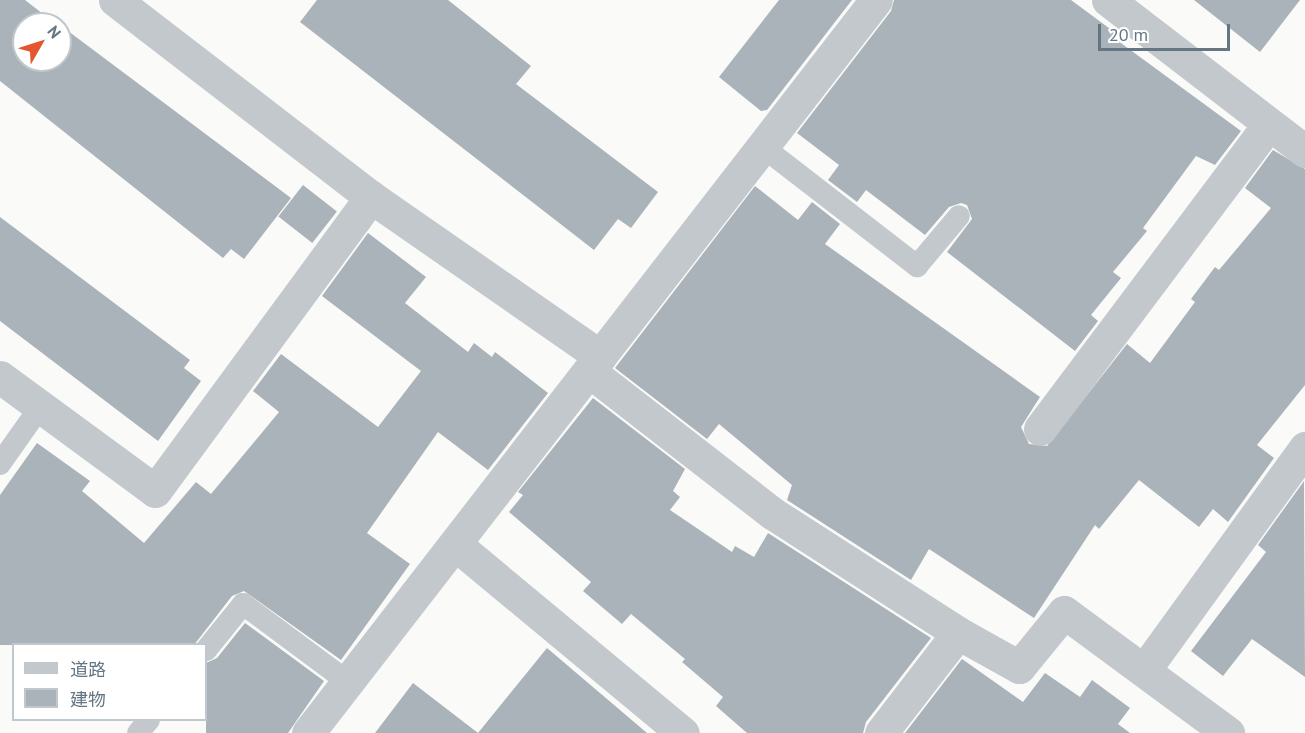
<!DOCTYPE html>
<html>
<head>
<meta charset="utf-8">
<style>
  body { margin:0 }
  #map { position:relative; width:1305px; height:733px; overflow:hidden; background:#fafaf8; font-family:"PT Sans","Noto Sans JP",sans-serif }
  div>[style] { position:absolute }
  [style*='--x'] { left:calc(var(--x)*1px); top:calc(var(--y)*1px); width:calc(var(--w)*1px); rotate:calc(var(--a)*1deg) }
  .building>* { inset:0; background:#aab3b9; transform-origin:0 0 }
  .service>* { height:22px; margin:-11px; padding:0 11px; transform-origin:11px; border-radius:11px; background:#c3c8cc }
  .minor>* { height:33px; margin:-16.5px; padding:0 16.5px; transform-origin:16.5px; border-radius:16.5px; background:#c3c8cc }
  span { translate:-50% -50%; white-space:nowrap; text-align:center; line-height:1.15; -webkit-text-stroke:6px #fff; paint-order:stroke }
  .legend { position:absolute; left:12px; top:643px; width:195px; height:78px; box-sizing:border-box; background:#fff; border:2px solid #c1c8cd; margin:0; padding:8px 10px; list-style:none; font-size:18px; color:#657683 }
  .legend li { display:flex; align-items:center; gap:12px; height:30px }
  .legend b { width:30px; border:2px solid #c1c8cd }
  .north { position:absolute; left:12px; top:12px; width:60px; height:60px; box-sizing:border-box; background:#fff; border:2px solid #c1c8cd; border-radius:50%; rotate:51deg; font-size:16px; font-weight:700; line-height:24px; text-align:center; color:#657683 }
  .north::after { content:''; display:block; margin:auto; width:21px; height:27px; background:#e4572e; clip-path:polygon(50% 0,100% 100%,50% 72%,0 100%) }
  .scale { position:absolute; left:1098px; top:24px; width:132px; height:27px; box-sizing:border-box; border:3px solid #657683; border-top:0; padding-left:8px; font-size:18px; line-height:21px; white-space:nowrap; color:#657683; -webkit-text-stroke:4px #fff; paint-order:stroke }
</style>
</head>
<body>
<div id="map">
  <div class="building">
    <div style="clip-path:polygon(0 0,25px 0,56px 24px,24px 24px,24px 60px,60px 60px,60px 25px,291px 198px,244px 259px,231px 249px,223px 258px,0 81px)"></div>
    <div style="clip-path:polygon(317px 0,448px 0,531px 66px,516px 84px,658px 192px,631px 228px,618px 219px,594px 250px,300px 22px)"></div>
    <div style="clip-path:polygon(779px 0,852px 0,767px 110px,761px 111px,719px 77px)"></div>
    <div style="clip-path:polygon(894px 0,1071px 0,1117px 34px,1114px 38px,1241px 131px,1215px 165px,1196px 156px,1143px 228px,1147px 231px,1113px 272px,1121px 278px,1091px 315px,1098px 321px,1075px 351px,947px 252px,972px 219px,967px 205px,961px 203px,949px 207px,925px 235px,866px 190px,857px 202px,828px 180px,839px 165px,797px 133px,891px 11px)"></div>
    <div style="clip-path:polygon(1194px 0,1300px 0,1260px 52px)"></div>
    <div style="clip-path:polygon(1273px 150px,1305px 169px,1305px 385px,1257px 445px,1274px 458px,1228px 522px,1213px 509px,1199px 527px,1139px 480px,1099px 529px,1095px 525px,1034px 618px,929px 549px,911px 580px,787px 500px,792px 485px,719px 424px,707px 439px,615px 368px,755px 186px,798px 220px,812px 202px,840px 224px,825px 244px,1040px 397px,1021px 427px,1029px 444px,1047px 446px,1127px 344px,1150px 363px,1195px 302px,1191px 299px,1215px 267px,1219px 270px,1271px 208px,1245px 188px)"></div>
    <div style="left:303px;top:185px;width:43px;height:40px;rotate:38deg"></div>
    <div style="clip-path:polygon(0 217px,190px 360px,184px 368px,201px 381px,158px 441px,0 321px)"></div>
    <div style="clip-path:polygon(368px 233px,426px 277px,405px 303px,468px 352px,474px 343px,492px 357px,495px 352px,548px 393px,488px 470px,438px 432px,367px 533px,410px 564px,341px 660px,244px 591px,232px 596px,194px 645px,0 645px,0 495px,37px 443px,90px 481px,82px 491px,144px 543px,196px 482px,211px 494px,279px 412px,253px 391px,281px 354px,378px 427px,421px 371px,322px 296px)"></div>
    <div style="clip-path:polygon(593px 398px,685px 469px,673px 491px,680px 497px,670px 510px,732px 552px,735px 546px,754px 557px,768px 533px,931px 638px,866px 722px,863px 733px,747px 733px,716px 706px,723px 697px,682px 662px,685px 659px,631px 614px,622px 624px,583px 591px,591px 582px,509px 512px,523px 495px,518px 492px)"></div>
    <div style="clip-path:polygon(1304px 481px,1305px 677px,1252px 639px,1223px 676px,1191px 651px,1266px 552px,1258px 545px)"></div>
    <div style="clip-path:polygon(245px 623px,324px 681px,288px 733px,206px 733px,206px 663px,217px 658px)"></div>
    <div style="clip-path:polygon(547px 648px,647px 733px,375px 733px,413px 683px,478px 733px)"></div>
    <div style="clip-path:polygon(962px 659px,1023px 702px,1045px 673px,1080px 697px,1092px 680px,1130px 708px,1118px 724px,1130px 733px,905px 733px)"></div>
  </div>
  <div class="service">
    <div style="--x:763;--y:147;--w:195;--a:37.7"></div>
    <div style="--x:917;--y:266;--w:65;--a:-50"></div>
    <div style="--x:0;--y:464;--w:70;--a:-54.9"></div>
    <div style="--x:206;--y:650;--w:59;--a:-51.2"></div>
    <div style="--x:243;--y:604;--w:131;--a:36.6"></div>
    <div style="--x:138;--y:733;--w:17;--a:-50"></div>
  </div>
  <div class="minor">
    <div style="--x:115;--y:0;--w:323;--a:37.6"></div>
    <div style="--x:371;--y:197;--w:279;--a:34.8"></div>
    <div style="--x:1108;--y:0;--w:248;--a:37.5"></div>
    <div style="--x:589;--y:371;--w:232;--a:37.8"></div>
    <div style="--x:772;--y:513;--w:221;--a:32.8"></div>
    <div style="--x:958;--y:633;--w:70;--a:29.1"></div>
    <div style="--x:1019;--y:667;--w:71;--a:-50.7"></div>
    <div style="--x:1064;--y:612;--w:204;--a:36.4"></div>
    <div style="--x:0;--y:377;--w:192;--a:36.3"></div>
    <div style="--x:155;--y:491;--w:365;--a:-53.7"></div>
    <div style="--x:1040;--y:429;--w:381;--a:-53.1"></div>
    <div style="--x:455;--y:544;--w:296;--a:39.7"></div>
    <div style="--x:1145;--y:669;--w:273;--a:-54.1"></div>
    <div style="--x:308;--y:733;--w:927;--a:-52.23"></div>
    <div style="--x:881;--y:733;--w:126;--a:-52.4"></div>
  </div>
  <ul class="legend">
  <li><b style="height:8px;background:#c3c8cc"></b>道路</li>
  <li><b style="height:16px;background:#aab3b9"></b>建物</li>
  </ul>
  <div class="north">N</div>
  <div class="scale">20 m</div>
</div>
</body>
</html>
